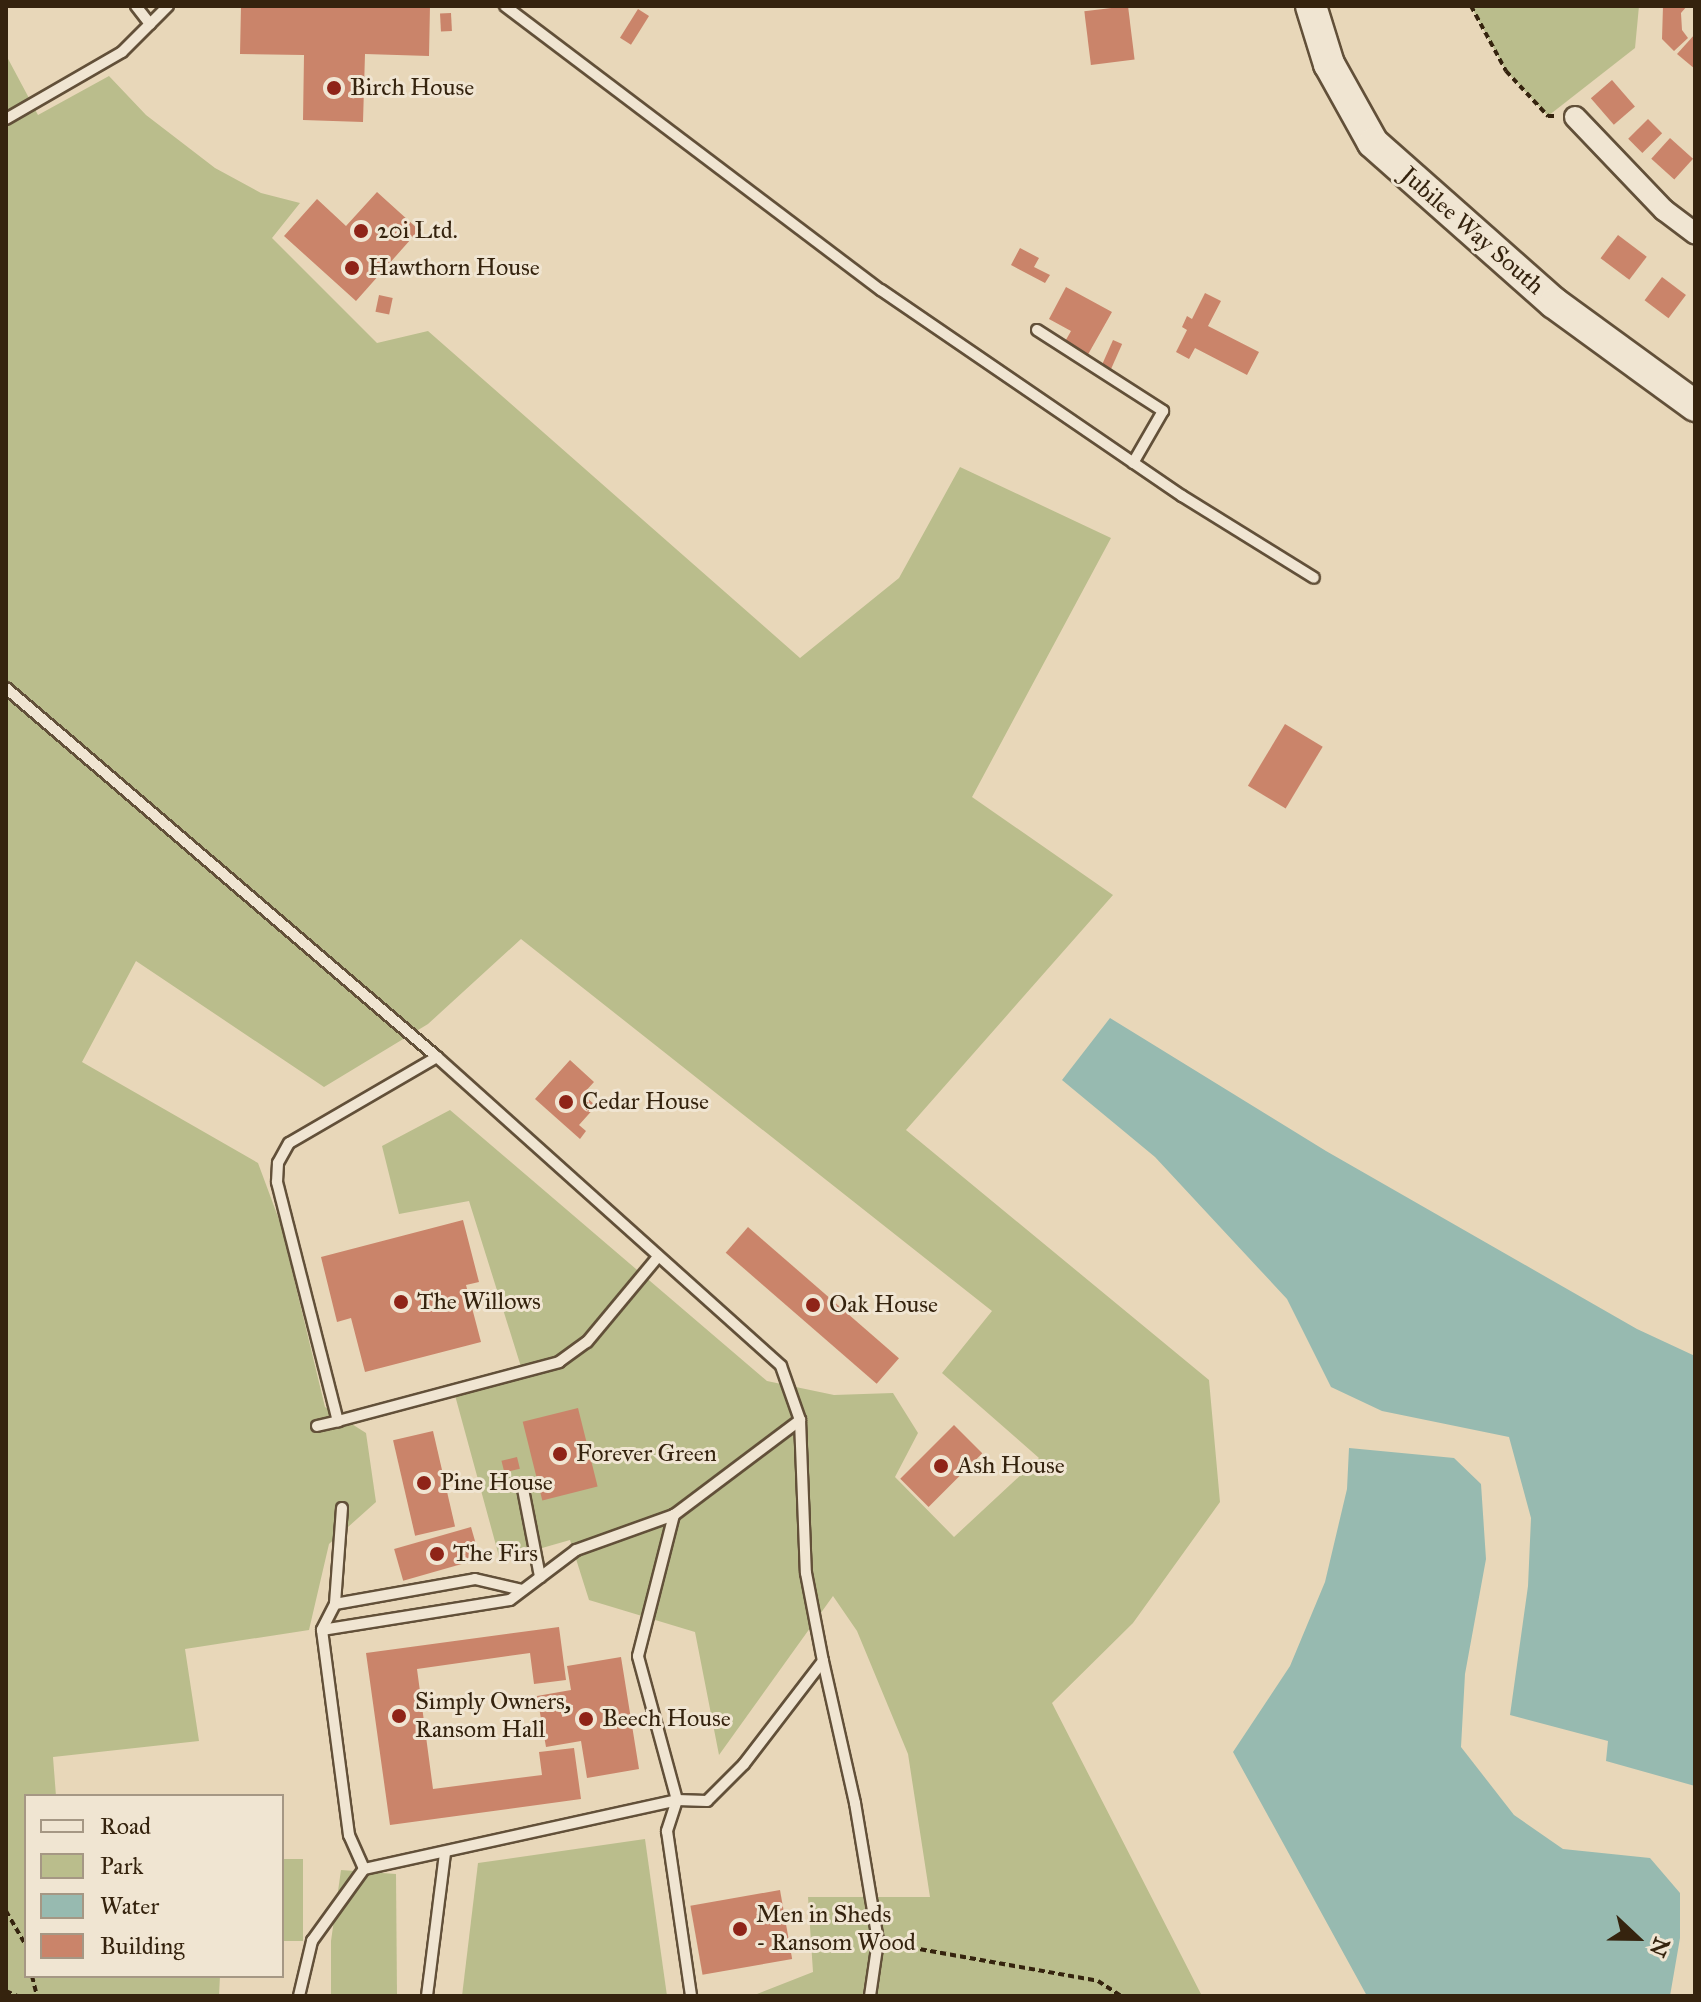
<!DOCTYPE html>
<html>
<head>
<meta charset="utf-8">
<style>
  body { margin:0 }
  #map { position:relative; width:1701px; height:2002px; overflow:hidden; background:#e8d7b9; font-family:"IM FELL Great Primer",serif }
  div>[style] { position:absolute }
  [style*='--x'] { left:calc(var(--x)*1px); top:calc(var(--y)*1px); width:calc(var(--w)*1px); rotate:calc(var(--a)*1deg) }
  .green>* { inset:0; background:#babd8c; transform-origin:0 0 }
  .water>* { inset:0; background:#97bab0 }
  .building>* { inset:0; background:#ca846a; transform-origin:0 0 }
  .path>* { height:4px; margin-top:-2px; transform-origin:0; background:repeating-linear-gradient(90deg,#35230e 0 6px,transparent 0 10px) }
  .roads { filter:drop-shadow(2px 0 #625039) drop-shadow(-2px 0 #625039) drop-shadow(0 2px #625039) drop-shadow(0 -2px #625039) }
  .lane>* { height:10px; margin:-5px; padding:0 5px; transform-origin:5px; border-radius:5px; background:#f0e5d2 }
  .street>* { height:20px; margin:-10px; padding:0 10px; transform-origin:10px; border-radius:10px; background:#f0e5d2 }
  .secondary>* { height:30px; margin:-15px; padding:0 15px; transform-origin:15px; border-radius:15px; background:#f0e5d2 }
  .dots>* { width:22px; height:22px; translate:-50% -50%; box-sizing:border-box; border:4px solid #f0e5d2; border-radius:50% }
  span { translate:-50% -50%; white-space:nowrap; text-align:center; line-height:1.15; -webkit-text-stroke:6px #f0e5d2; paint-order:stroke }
  .poi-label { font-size:24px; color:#35230e }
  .left { translate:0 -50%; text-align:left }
  .street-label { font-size:24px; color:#35230e }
  .frame { position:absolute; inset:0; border:8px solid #35230e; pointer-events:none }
  .legend { position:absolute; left:24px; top:1794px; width:260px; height:184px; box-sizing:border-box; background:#f0e5d2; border:2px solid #a59784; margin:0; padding:10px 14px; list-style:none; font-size:24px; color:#35230e }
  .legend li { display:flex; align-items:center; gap:16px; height:40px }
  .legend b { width:40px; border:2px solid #a59784 }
  .north { position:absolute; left:1597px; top:1898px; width:80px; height:80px; -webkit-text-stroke:6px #f0e5d2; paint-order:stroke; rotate:112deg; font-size:22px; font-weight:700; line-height:32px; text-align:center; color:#35230e }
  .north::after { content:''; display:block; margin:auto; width:28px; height:36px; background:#35230e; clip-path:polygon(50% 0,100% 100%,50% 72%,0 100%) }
</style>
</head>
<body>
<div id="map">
  <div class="green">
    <div style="clip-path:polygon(1471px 6px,1639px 6px,1635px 48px,1548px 116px,1506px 71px)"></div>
    <div style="clip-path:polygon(6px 55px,38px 115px,109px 76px,146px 115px,215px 168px,261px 193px,300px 203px,272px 238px,377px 343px,428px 331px,800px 658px,899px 578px,960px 467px,1111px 538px,972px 797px,1113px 895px,906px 1130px,1209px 1380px,1220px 1502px,1133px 1623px,1052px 1703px,1202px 1996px,752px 1996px,813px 1972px,808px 1897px,930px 1897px,908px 1754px,857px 1631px,833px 1596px,719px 1755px,695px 1632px,589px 1600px,570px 1540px,500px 1560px,453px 1388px,522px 1370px,469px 1201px,399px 1214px,382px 1146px,450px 1110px,767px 1381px,834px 1395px,893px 1393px,918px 1433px,895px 1477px,954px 1537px,1039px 1458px,942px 1373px,992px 1311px,521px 939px,428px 1024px,324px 1087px,136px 961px,82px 1062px,258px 1163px,281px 1225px,325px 1407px,366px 1433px,376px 1502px,329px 1544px,309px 1630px,185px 1649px,199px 1741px,53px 1757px,56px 1796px,26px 1796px,26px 1976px,220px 1976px,219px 1996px,6px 1996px)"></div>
    <div style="clip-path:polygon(645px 1839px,667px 1996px,462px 1996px,478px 1863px)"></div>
    <div style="left:303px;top:1859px;width:82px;height:21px;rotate:90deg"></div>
    <div style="clip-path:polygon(341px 1870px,396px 1874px,397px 1996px,331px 1996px,331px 1941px)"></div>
  </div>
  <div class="water">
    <div style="clip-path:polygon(1110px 1018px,1326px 1151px,1637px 1329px,1695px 1356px,1695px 1786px,1606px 1761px,1608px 1741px,1510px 1715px,1528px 1586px,1531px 1518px,1509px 1437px,1382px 1411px,1331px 1387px,1287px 1299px,1155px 1157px,1062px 1080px)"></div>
    <div style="clip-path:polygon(1349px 1448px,1454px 1458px,1481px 1484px,1486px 1559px,1465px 1674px,1461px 1747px,1514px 1815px,1563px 1849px,1650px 1858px,1680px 1893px,1680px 1938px,1670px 1996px,1367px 1996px,1233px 1752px,1290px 1666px,1325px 1582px,1347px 1489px)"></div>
  </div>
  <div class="building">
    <div style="clip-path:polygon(241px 6px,430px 6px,429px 56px,365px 54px,363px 122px,303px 120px,304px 55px,240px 54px)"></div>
    <div style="left:1128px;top:6px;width:54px;height:44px;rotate:83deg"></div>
    <div style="clip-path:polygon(1663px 6px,1687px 6px,1681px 13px,1682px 30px,1688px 38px,1674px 51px,1662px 39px)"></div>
    <div style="left:638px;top:9px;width:13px;height:34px;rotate:32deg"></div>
    <div style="left:451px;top:13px;width:18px;height:11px;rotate:87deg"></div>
    <div style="clip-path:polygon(1695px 34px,1695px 69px,1677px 54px)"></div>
    <div style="left:1612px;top:80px;width:35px;height:28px;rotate:49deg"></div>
    <div style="left:1648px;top:119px;width:20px;height:28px;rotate:45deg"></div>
    <div style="left:1670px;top:138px;width:31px;height:28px;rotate:42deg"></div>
    <div style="clip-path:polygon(377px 192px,419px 230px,356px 301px,284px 236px,317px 199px,346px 226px)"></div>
    <div style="left:1618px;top:235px;width:36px;height:29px;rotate:37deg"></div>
    <div style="clip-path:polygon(1020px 248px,1039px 258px,1034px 267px,1050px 275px,1045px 283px,1011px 265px)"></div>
    <div style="left:1662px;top:277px;width:30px;height:29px;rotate:37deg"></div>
    <div style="clip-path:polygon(1066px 287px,1112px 312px,1086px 358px,1063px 345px,1071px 331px,1049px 319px)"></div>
    <div style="clip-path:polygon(1205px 293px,1221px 301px,1208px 326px,1259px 352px,1247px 375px,1195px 348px,1189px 359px,1176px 352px,1187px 330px,1182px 327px,1187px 316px,1192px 319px)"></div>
    <div style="left:379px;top:295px;width:14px;height:17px;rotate:12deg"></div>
    <div style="left:1113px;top:340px;width:10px;height:27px;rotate:24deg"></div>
    <div style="left:1285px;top:724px;width:44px;height:72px;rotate:31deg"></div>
    <div style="clip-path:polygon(570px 1060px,594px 1082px,583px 1094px,596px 1106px,579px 1125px,586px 1131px,580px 1139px,535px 1099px)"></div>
    <div style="clip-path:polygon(463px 1220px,479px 1282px,466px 1285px,481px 1342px,365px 1372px,351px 1318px,337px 1322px,321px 1257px)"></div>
    <div style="left:748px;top:1227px;width:200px;height:34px;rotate:41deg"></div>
    <div style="left:578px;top:1408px;width:81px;height:57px;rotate:76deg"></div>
    <div style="left:954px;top:1425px;width:40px;height:76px;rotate:45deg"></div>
    <div style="left:433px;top:1431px;width:98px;height:41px;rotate:77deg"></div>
    <div style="left:517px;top:1457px;width:12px;height:16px;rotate:76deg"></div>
    <div style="left:471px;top:1527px;width:33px;height:80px;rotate:74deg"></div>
    <div style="clip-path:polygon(559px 1627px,566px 1680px,534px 1684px,530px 1653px,417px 1669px,433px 1789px,542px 1775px,539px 1752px,574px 1748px,581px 1799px,390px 1825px,366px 1653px)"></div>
    <div style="clip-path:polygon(621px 1657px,639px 1769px,587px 1778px,581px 1741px,546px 1747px,537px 1696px,571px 1690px,567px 1666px)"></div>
    <div style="left:780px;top:1890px;width:70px;height:91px;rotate:80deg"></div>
  </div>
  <div class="path">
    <div style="--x:1471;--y:6;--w:74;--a:61.7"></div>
    <div style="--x:1506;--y:71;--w:62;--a:47"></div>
    <div style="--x:1548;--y:116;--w:9;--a:0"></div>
    <div style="--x:6;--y:1911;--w:39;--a:60"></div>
    <div style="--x:891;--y:1944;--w:210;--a:10.1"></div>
    <div style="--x:1098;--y:1981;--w:27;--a:33"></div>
    <div style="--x:32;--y:1976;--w:21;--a:76"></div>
    <div style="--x:6;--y:1991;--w:12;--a:24"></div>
  </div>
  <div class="roads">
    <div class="lane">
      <div style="--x:136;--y:6;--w:23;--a:52"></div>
      <div style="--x:505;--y:6;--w:471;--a:37.1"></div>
      <div style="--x:881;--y:290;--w:365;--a:34.4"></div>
      <div style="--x:1182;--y:496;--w:155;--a:31.8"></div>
      <div style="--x:6;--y:119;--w:134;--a:-30"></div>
      <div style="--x:122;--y:52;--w:65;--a:-45"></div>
      <div style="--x:1037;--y:330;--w:150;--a:32.7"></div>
      <div style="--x:1163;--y:411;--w:60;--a:120"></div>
      <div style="--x:6;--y:688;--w:567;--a:40.57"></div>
      <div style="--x:437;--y:1057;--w:462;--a:41.9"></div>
      <div style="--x:781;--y:1366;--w:57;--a:70.6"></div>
      <div style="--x:800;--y:1420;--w:153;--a:87.8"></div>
      <div style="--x:806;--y:1573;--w:90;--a:79.1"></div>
      <div style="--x:823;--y:1661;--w:130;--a:127.5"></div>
      <div style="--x:744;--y:1764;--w:52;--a:135"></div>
      <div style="--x:707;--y:1801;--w:30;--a:-178"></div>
      <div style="--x:677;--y:1800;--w:149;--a:-105.2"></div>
      <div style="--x:638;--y:1656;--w:146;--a:-75.7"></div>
      <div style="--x:674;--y:1515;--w:158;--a:-37"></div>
      <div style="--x:437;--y:1057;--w:171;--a:149.8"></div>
      <div style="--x:289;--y:1143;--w:23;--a:119"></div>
      <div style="--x:278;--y:1163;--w:19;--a:93"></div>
      <div style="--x:277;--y:1182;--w:247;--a:75.7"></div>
      <div style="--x:338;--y:1421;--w:229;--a:-14.9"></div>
      <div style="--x:559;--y:1362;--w:34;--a:-36"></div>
      <div style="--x:587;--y:1342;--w:109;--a:-50.2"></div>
      <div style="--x:317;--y:1426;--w:22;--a:-13"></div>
      <div style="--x:522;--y:1484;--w:95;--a:79"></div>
      <div style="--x:342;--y:1508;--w:96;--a:94.2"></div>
      <div style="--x:335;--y:1604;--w:29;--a:117"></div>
      <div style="--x:322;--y:1630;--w:207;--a:82.5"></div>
      <div style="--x:349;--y:1835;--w:37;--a:66"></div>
      <div style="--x:335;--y:1604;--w:142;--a:-10.1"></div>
      <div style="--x:475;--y:1579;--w:48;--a:13.2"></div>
      <div style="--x:322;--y:1630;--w:190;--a:-9.1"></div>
      <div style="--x:510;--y:1600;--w:83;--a:-37.1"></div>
      <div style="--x:576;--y:1550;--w:104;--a:-19.7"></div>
      <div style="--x:823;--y:1661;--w:146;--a:77.3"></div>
      <div style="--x:855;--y:1803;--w:140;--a:80.5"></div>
      <div style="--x:878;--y:1941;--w:56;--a:98.3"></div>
      <div style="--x:677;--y:1800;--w:33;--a:108"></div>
      <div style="--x:667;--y:1831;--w:167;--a:81.7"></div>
      <div style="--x:299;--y:1996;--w:57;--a:-76.7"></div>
      <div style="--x:312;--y:1941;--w:89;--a:-54.2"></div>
      <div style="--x:364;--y:1869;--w:321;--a:-12.4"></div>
      <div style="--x:427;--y:1996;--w:144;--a:-82.8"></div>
    </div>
    <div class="street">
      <div style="--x:1575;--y:117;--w:129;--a:46.3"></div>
      <div style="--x:1664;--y:210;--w:39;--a:37"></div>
    </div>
    <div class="secondary">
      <div style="--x:1311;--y:6;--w:61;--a:72.8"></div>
      <div style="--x:1329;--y:64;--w:90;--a:60.9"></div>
      <div style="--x:1373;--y:143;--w:242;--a:41.5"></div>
      <div style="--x:1554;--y:303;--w:175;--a:36.1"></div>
    </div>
  </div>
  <div class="dots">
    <div style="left:334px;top:88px;background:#8f2418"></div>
    <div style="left:361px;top:231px;background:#8f2418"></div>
    <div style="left:352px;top:268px;background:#8f2418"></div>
    <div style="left:566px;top:1102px;background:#8f2418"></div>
    <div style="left:401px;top:1302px;background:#8f2418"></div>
    <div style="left:813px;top:1305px;background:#8f2418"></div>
    <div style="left:560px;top:1454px;background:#8f2418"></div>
    <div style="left:941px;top:1466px;background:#8f2418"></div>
    <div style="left:424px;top:1483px;background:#8f2418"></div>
    <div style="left:437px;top:1554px;background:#8f2418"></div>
    <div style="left:399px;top:1716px;background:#8f2418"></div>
    <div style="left:586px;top:1719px;background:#8f2418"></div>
    <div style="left:740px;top:1929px;background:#8f2418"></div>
  </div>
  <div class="poi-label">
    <span class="left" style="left:350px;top:88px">Birch House</span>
    <span class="left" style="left:377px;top:231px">20i Ltd.</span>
    <span class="left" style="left:368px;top:268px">Hawthorn House</span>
    <span class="left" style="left:582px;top:1102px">Cedar House</span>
    <span class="left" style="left:417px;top:1302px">The Willows</span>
    <span class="left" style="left:829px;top:1305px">Oak House</span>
    <span class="left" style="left:576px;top:1454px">Forever Green</span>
    <span class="left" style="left:957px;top:1466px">Ash House</span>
    <span class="left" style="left:440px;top:1483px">Pine House</span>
    <span class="left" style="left:453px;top:1554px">The Firs</span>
    <span class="left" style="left:415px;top:1716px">Simply Owners,<br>Ransom Hall</span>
    <span class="left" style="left:602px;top:1719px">Beech House</span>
    <span class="left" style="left:756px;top:1929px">Men in Sheds<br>- Ransom Wood</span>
  </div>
  <div class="street-label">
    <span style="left:1472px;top:231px;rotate:41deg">Jubilee Way South</span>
  </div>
  <div class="frame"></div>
  <ul class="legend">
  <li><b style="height:10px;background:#f0e5d2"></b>Road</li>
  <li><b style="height:22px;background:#babd8c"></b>Park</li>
  <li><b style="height:22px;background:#97bab0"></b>Water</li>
  <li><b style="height:22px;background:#ca846a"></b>Building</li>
  </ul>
  <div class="north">N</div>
</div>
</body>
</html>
